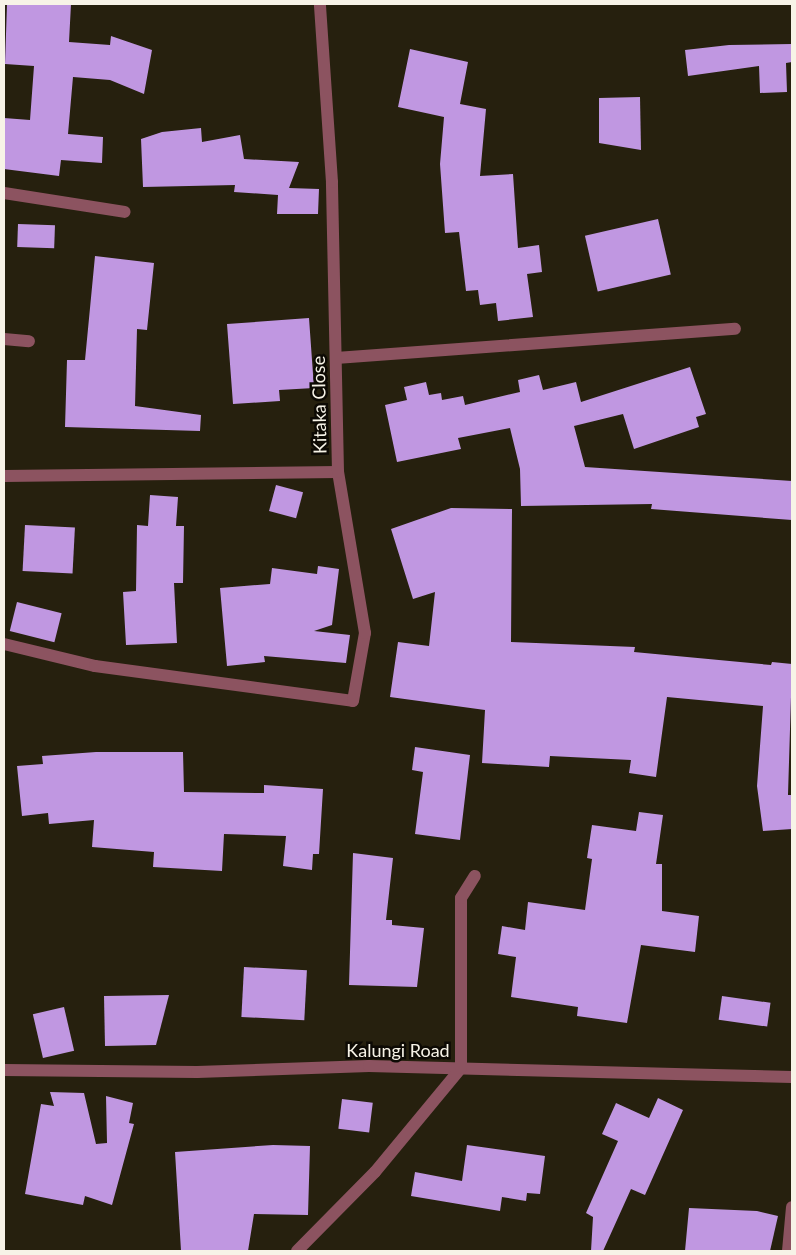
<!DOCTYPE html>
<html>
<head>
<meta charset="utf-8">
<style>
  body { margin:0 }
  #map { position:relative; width:796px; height:1255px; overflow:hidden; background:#26200e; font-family:Lato,sans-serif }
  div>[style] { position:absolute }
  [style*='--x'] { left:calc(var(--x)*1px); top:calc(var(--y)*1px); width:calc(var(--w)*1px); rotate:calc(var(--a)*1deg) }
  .building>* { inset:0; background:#c097e1; transform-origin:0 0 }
  .minor>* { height:12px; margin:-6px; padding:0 6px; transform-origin:6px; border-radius:6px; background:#8c5360 }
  span { translate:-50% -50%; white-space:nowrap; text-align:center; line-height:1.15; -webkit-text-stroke:5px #0d0a04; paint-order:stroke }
  .street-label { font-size:18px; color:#f7f3e7 }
  .frame { position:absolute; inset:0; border:5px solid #f7f3e7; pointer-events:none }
</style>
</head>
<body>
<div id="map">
  <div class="building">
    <div style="clip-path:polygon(7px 4px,71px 4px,69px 42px,110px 45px,111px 36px,152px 50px,144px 94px,110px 80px,73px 77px,68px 134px,103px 137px,102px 163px,61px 160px,59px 176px,4px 169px,4px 118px,30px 120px,34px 66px,5px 64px)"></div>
    <div style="clip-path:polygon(792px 44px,792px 62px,786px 63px,787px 92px,760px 93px,759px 66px,688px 76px,685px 50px,729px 45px)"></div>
    <div style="clip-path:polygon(410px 49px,468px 62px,460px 104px,486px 109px,480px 176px,513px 174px,518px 248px,539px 245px,542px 272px,527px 274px,533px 317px,498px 321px,496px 303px,480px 305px,478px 290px,466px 291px,459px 232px,445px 233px,440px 164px,444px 117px,398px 107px)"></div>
    <div style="clip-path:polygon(640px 97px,641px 150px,599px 143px,599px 98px)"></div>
    <div style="clip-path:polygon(201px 128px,202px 142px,240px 135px,244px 159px,299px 162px,289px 188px,319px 189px,318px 214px,277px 214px,278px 195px,234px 192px,235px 185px,143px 187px,141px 139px,162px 132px)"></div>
    <div style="left:658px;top:219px;width:57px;height:75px;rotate:77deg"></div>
    <div style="left:18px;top:224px;width:37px;height:23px;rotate:2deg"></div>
    <div style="clip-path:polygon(95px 256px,154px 263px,147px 330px,137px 329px,135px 406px,201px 415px,200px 431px,65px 427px,67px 360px,85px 360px)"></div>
    <div style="clip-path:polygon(309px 318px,314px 388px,279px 390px,280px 401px,233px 404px,227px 324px)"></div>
    <div style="clip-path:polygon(690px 367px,706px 414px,696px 417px,699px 427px,634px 449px,623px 414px,574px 426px,585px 467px,792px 481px,792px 520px,651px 509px,652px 504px,521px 506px,520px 469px,510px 428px,458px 438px,461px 449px,397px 462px,385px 405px,407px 400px,404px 387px,426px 382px,429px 395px,441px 393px,442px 400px,463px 396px,465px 405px,520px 392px,518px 380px,539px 375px,543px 390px,576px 382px,581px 402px)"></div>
    <div style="left:276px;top:485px;width:28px;height:27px;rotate:15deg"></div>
    <div style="clip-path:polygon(150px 495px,178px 497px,176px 526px,184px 526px,183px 583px,174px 583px,177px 643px,126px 645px,123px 592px,136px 591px,137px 525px,148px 526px)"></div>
    <div style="clip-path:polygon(451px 508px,512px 509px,511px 642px,635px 647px,634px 652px,771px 665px,772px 662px,792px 664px,788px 795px,792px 795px,792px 829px,763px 831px,757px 786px,763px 706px,667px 697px,656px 777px,629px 773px,631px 760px,550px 756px,549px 767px,482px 763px,485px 710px,390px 697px,398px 642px,429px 646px,435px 592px,413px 599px,391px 529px)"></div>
    <div style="left:25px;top:525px;width:50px;height:46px;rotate:3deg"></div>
    <div style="clip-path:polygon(318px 566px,339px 569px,332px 625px,314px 631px,350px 635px,346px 663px,264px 656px,265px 662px,227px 666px,220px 588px,270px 584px,272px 568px,317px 574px)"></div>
    <div style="left:17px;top:602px;width:46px;height:30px;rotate:14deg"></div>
    <div style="clip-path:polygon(415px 747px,470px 755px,460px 840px,415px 834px,423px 772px,412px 770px)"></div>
    <div style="clip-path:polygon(96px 752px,183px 752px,184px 792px,264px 793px,264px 785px,323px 789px,319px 854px,313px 854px,312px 870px,283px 866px,286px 836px,224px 834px,222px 871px,153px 867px,154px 852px,92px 847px,94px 820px,49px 824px,48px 813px,22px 816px,17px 766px,43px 764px,42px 756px)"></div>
    <div style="clip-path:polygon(639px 812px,663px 815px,656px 864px,662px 864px,662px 911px,699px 916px,695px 952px,641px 945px,627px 1023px,577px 1016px,578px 1007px,511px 997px,516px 957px,498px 954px,502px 926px,525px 930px,528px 902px,585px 910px,592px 859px,587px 858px,592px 825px,636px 831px)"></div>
    <div style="clip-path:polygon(353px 853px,393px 858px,386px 920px,392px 920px,392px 925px,424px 928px,417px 987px,349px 985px)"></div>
    <div style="left:244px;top:967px;width:63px;height:50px;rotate:3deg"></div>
    <div style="clip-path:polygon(169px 995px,156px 1045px,105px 1046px,104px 996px)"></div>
    <div style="left:722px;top:996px;width:49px;height:24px;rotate:8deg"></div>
    <div style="left:64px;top:1007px;width:45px;height:32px;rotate:77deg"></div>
    <div style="clip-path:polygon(50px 1092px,84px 1093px,96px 1144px,107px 1143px,106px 1096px,133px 1103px,129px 1123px,134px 1124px,112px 1205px,85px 1196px,83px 1205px,25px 1194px,41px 1104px,54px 1106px)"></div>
    <div style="clip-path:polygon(658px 1098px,683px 1110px,645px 1195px,631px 1189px,603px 1251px,591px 1251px,593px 1217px,586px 1213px,618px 1141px,602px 1134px,616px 1103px,649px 1118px)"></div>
    <div style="left:342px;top:1099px;width:31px;height:30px;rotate:7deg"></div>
    <div style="clip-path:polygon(273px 1145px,310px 1146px,308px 1215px,254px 1214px,248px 1251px,181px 1251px,175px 1152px)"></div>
    <div style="clip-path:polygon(467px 1145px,545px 1156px,540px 1194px,527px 1193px,526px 1201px,502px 1197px,500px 1211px,411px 1196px,415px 1172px,462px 1181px)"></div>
    <div style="clip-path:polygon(689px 1208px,757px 1211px,778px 1216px,770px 1251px,685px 1251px)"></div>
  </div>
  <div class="minor">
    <div style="--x:4;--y:193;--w:122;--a:8.9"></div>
    <div style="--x:4;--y:339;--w:25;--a:5"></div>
    <div style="--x:336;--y:358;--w:400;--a:-4.2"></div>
    <div style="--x:4;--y:476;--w:334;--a:-0.7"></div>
    <div style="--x:4;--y:644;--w:94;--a:13.6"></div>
    <div style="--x:95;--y:666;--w:260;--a:7.7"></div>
    <div style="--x:353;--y:701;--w:69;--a:-80"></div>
    <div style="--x:365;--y:633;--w:163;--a:-99.5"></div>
    <div style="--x:338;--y:472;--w:290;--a:-91.2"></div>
    <div style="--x:332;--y:182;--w:178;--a:-93.9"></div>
    <div style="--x:4;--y:1070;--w:193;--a:0.6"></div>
    <div style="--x:197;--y:1072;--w:172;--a:-2"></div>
    <div style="--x:369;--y:1066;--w:423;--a:1.5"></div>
    <div style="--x:297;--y:1251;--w:111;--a:-45.4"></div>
    <div style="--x:375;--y:1172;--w:135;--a:-50.4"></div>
    <div style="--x:461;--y:1068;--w:170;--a:-90"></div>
    <div style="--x:461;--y:898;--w:26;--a:-58"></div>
    <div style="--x:788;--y:1251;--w:44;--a:-84.8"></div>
  </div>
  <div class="street-label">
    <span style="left:319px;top:405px;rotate:-91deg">Kitaka Close</span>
    <span style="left:398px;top:1050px">Kalungi Road</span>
  </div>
  <div class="frame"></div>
</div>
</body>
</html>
